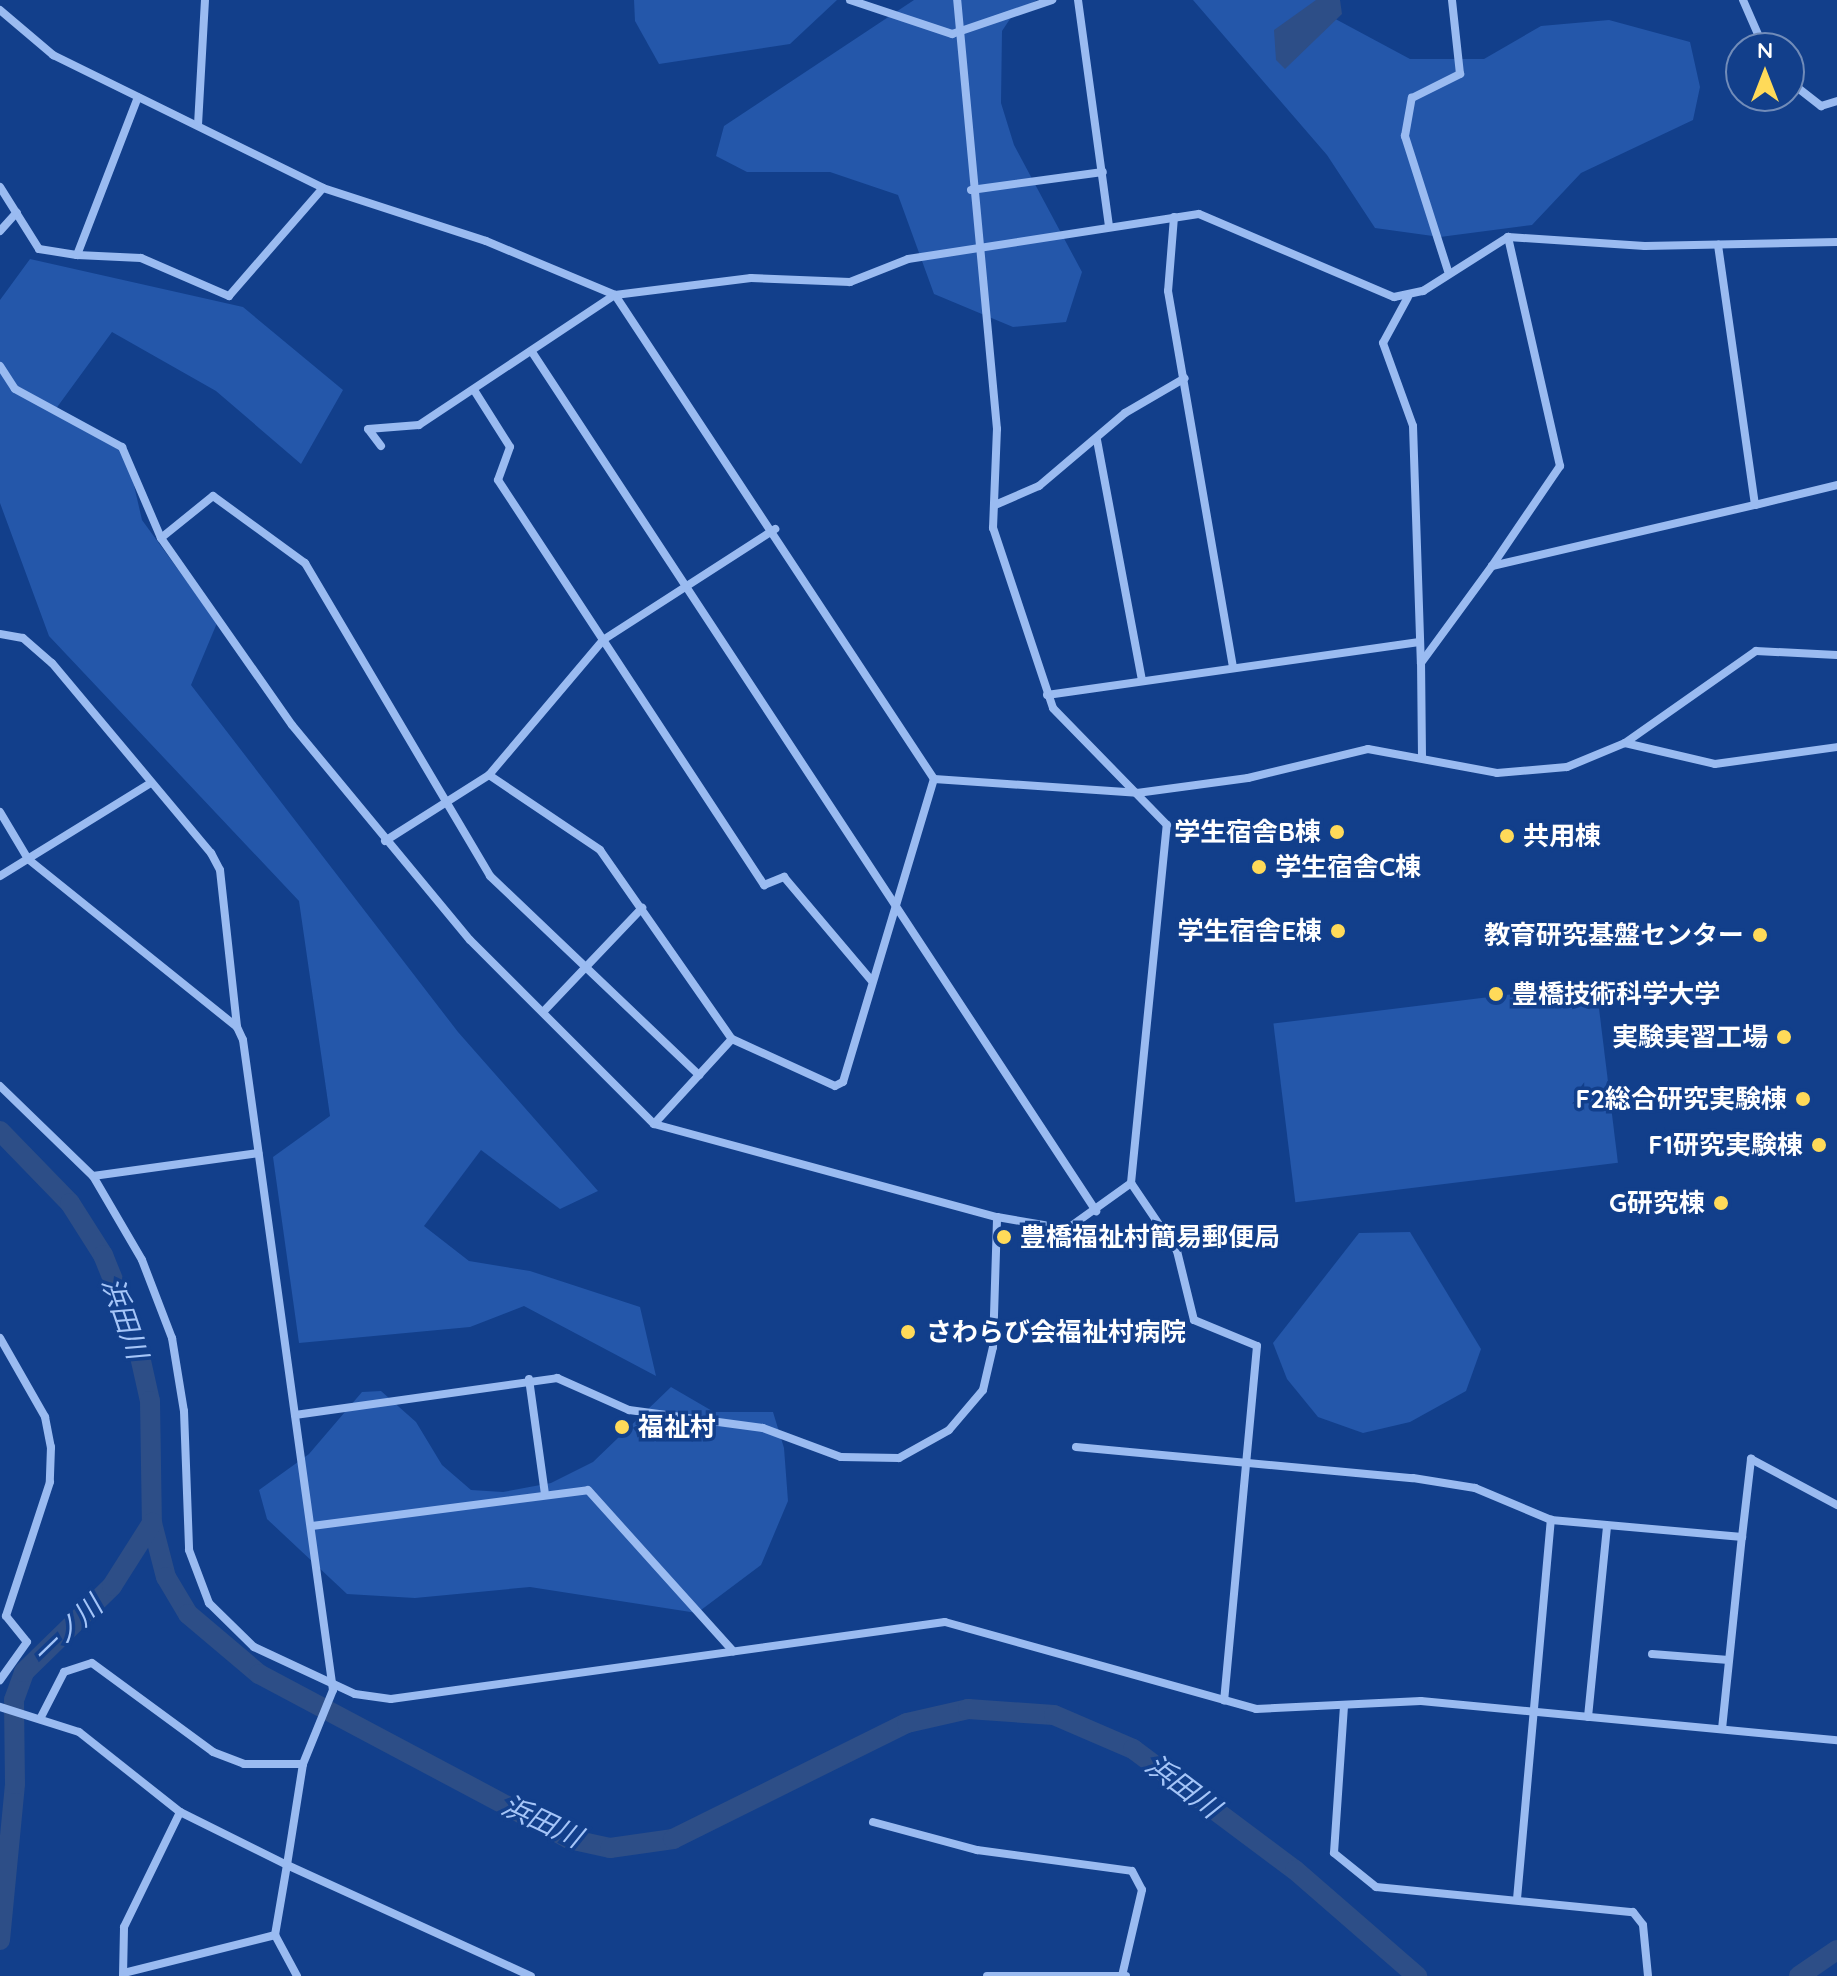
<!DOCTYPE html>
<html>
<head>
<meta charset="utf-8">
<style>
  body { margin:0 }
  #map { position:relative; width:1837px; height:1976px; overflow:hidden; background:#123f8b; font-family:Quicksand,"Noto Sans JP",sans-serif }
  div>[style] { position:absolute }
  [style*='--x'] { left:calc(var(--x)*1px); top:calc(var(--y)*1px); width:calc(var(--w)*1px); rotate:calc(var(--a)*1deg) }
  .green>* { inset:0; background:#2457aa; transform-origin:0 0 }
  .water>* { inset:0; background:#2d4e87 }
  .river>* { height:20px; margin:-10px; padding:0 10px; transform-origin:10px; border-radius:10px; background:#2d4e87 }
  .minor>* { height:8px; margin:-4px; padding:0 4px; transform-origin:4px; border-radius:4px; background:#9abbf1 }
  .dots>* { width:22px; height:22px; translate:-50% -50%; box-sizing:border-box; border:4px solid #123f8b; border-radius:50% }
  span { translate:-50% -50%; white-space:nowrap; text-align:center; line-height:1.15; -webkit-text-stroke:7px #123f8b; paint-order:stroke }
  .poi-label { font-size:26px; color:#fff; font-weight:700 }
  .right { translate:-100% -50%; text-align:right }
  .left { translate:0 -50%; text-align:left }
  .water-label { font-size:28px; color:#a5c5f8; font-style:italic }
  .north { position:absolute; left:1725px; top:32px; width:80px; height:80px; box-sizing:border-box; background:#123f8b; border:2px solid #718cb9; border-radius:50%; rotate:0deg; font-size:22px; font-weight:700; line-height:32px; text-align:center; color:#fff }
  .north::after { content:''; display:block; margin:auto; width:28px; height:36px; background:#ffda59; clip-path:polygon(50% 0,100% 100%,50% 72%,0 100%) }
</style>
</head>
<body>
<div id="map">
  <div class="green">
    <div style="clip-path:polygon(634px 0,837px 0,790px 44px,659px 64px,635px 21px)"></div>
    <div style="clip-path:polygon(914px 0,1037px 0,1014px 13px,1002px 31px,1001px 103px,1014px 145px,1082px 272px,1066px 322px,1013px 327px,934px 294px,898px 195px,830px 172px,747px 172px,716px 156px,724px 126px)"></div>
    <div style="clip-path:polygon(1193px 0,1318px 0,1328px 15px,1410px 59px,1484px 59px,1541px 26px,1609px 20px,1690px 42px,1700px 87px,1693px 120px,1581px 173px,1532px 225px,1440px 237px,1375px 228px,1327px 155px)"></div>
    <div style="clip-path:polygon(30px 259px,243px 307px,343px 390px,301px 464px,216px 391px,112px 332px,55px 410px,127px 455px,142px 520px,217px 623px,191px 685px,458px 1032px,598px 1191px,560px 1209px,481px 1150px,424px 1226px,469px 1261px,530px 1271px,640px 1307px,656px 1376px,524px 1306px,470px 1327px,299px 1343px,273px 1157px,330px 1116px,299px 901px,49px 636px,0 503px,0 300px)"></div>
    <div style="left:1596px;top:984px;width:180px;height:325px;rotate:83deg"></div>
    <div style="clip-path:polygon(1410px 1232px,1481px 1349px,1466px 1391px,1410px 1422px,1363px 1433px,1318px 1417px,1287px 1379px,1273px 1343px,1359px 1233px)"></div>
    <div style="clip-path:polygon(671px 1387px,714px 1412px,773px 1412px,784px 1448px,788px 1501px,761px 1565px,697px 1613px,530px 1587px,415px 1598px,347px 1594px,267px 1519px,259px 1490px,309px 1454px,362px 1392px,381px 1391px,416px 1422px,442px 1465px,471px 1490px,503px 1492px,551px 1483px,593px 1462px)"></div>
  </div>
  <div class="water">
    <div style="clip-path:polygon(1316px 0,1340px 0,1342px 14px,1285px 69px,1276px 60px,1274px 30px)"></div>
  </div>
  <div class="river">
    <div style="--x:0;--y:1131;--w:100;--a:45.8"></div>
    <div style="--x:70;--y:1203;--w:62;--a:57.6"></div>
    <div style="--x:103;--y:1255;--w:85;--a:67.9"></div>
    <div style="--x:135;--y:1334;--w:69;--a:77.4"></div>
    <div style="--x:150;--y:1401;--w:122;--a:89.1"></div>
    <div style="--x:152;--y:1523;--w:56;--a:75.5"></div>
    <div style="--x:166;--y:1577;--w:43;--a:59.3"></div>
    <div style="--x:188;--y:1614;--w:93;--a:40.2"></div>
    <div style="--x:259;--y:1674;--w:351;--a:28"></div>
    <div style="--x:569;--y:1839;--w:42;--a:12.4"></div>
    <div style="--x:610;--y:1848;--w:64;--a:-8.1"></div>
    <div style="--x:673;--y:1839;--w:261;--a:-26.4"></div>
    <div style="--x:907;--y:1723;--w:63;--a:-12.9"></div>
    <div style="--x:968;--y:1709;--w:86;--a:4"></div>
    <div style="--x:1054;--y:1715;--w:86;--a:23.3"></div>
    <div style="--x:1133;--y:1749;--w:202;--a:36.8"></div>
    <div style="--x:1295;--y:1870;--w:162;--a:41"></div>
    <div style="--x:0;--y:1940;--w:157;--a:-84.5"></div>
    <div style="--x:15;--y:1784;--w:84;--a:-90.7"></div>
    <div style="--x:14;--y:1700;--w:30;--a:-70"></div>
    <div style="--x:24;--y:1672;--w:123;--a:-44.3"></div>
    <div style="--x:112;--y:1586;--w:75;--a:-57.6"></div>
    <div style="--x:1799;--y:1976;--w:46;--a:-34.4"></div>
  </div>
  <div class="minor">
    <div style="--x:850;--y:0;--w:108;--a:18.4"></div>
    <div style="--x:952;--y:34;--w:106;--a:-18.8"></div>
    <div style="--x:1078;--y:0;--w:229;--a:82.2"></div>
    <div style="--x:1743;--y:0;--w:52;--a:66.4"></div>
    <div style="--x:0;--y:10;--w:70;--a:40.3"></div>
    <div style="--x:53;--y:55;--w:301;--a:26.2"></div>
    <div style="--x:323;--y:188;--w:171;--a:18"></div>
    <div style="--x:486;--y:241;--w:140;--a:22.7"></div>
    <div style="--x:615;--y:295;--w:137;--a:-7.1"></div>
    <div style="--x:751;--y:278;--w:99;--a:2.3"></div>
    <div style="--x:850;--y:282;--w:62;--a:-21.6"></div>
    <div style="--x:908;--y:259;--w:294;--a:-8.8"></div>
    <div style="--x:1199;--y:214;--w:212;--a:23.1"></div>
    <div style="--x:1394;--y:297;--w:30;--a:-12"></div>
    <div style="--x:1423;--y:291;--w:101;--a:-32.4"></div>
    <div style="--x:1508;--y:237;--w:137;--a:3.8"></div>
    <div style="--x:1645;--y:246;--w:192;--a:-1.2"></div>
    <div style="--x:1789;--y:81;--w:41;--a:38"></div>
    <div style="--x:1821;--y:106;--w:17;--a:-17"></div>
    <div style="--x:198;--y:125;--w:125;--a:-86.8"></div>
    <div style="--x:0;--y:187;--w:73;--a:57.8"></div>
    <div style="--x:39;--y:249;--w:38;--a:9"></div>
    <div style="--x:77;--y:255;--w:169;--a:-68.9"></div>
    <div style="--x:971;--y:190;--w:133;--a:-7.8"></div>
    <div style="--x:1174;--y:217;--w:74;--a:94.6"></div>
    <div style="--x:1168;--y:291;--w:382;--a:80.2"></div>
    <div style="--x:0;--y:231;--w:25;--a:-48"></div>
    <div style="--x:77;--y:255;--w:64;--a:2.7"></div>
    <div style="--x:141;--y:258;--w:96;--a:23.4"></div>
    <div style="--x:229;--y:296;--w:143;--a:-49"></div>
    <div style="--x:1448;--y:271;--w:142;--a:-107.7"></div>
    <div style="--x:1405;--y:136;--w:39;--a:-80"></div>
    <div style="--x:1412;--y:98;--w:54;--a:-26.6"></div>
    <div style="--x:1460;--y:74;--w:74;--a:-96.2"></div>
    <div style="--x:1408;--y:297;--w:52;--a:118.5"></div>
    <div style="--x:1383;--y:343;--w:88;--a:70.1"></div>
    <div style="--x:1413;--y:426;--w:236;--a:88.1"></div>
    <div style="--x:532;--y:352;--w:1028;--a:56.71"></div>
    <div style="--x:0;--y:366;--w:27;--a:57"></div>
    <div style="--x:15;--y:389;--w:122;--a:28.5"></div>
    <div style="--x:122;--y:447;--w:99;--a:66.8"></div>
    <div style="--x:161;--y:538;--w:228;--a:55"></div>
    <div style="--x:292;--y:725;--w:279;--a:50.4"></div>
    <div style="--x:470;--y:940;--w:260;--a:45"></div>
    <div style="--x:654;--y:1124;--w:355;--a:15.2"></div>
    <div style="--x:474;--y:390;--w:67;--a:57.7"></div>
    <div style="--x:510;--y:447;--w:35;--a:110"></div>
    <div style="--x:498;--y:480;--w:485;--a:56.7"></div>
    <div style="--x:764;--y:885;--w:22;--a:-22"></div>
    <div style="--x:784;--y:877;--w:135;--a:49.8"></div>
    <div style="--x:1097;--y:440;--w:245;--a:79.4"></div>
    <div style="--x:381;--y:446;--w:21;--a:-127"></div>
    <div style="--x:368;--y:429;--w:51;--a:-4.5"></div>
    <div style="--x:419;--y:425;--w:235;--a:-33.6"></div>
    <div style="--x:615;--y:295;--w:580;--a:56.61"></div>
    <div style="--x:934;--y:779;--w:203;--a:3.9"></div>
    <div style="--x:1137;--y:793;--w:112;--a:-7.7"></div>
    <div style="--x:1248;--y:778;--w:123;--a:-13.6"></div>
    <div style="--x:1368;--y:749;--w:131;--a:10.5"></div>
    <div style="--x:1497;--y:773;--w:70;--a:-4.9"></div>
    <div style="--x:1567;--y:767;--w:63;--a:-22.5"></div>
    <div style="--x:1625;--y:743;--w:92;--a:13.1"></div>
    <div style="--x:1715;--y:764;--w:123;--a:-7.9"></div>
    <div style="--x:995;--y:505;--w:48;--a:-23.4"></div>
    <div style="--x:1039;--y:486;--w:113;--a:-40.3"></div>
    <div style="--x:1125;--y:413;--w:69;--a:-30.3"></div>
    <div style="--x:1755;--y:505;--w:84;--a:-13.7"></div>
    <div style="--x:161;--y:538;--w:67;--a:-38.9"></div>
    <div style="--x:213;--y:496;--w:114;--a:36.1"></div>
    <div style="--x:305;--y:563;--w:364;--a:59.4"></div>
    <div style="--x:490;--y:876;--w:289;--a:43.6"></div>
    <div style="--x:1492;--y:566;--w:121;--a:-55.8"></div>
    <div style="--x:1560;--y:466;--w:235;--a:-102.8"></div>
    <div style="--x:0;--y:634;--w:23;--a:10"></div>
    <div style="--x:23;--y:638;--w:38;--a:41"></div>
    <div style="--x:52;--y:663;--w:248;--a:50.1"></div>
    <div style="--x:211;--y:853;--w:19;--a:62"></div>
    <div style="--x:220;--y:870;--w:158;--a:83.8"></div>
    <div style="--x:1047;--y:695;--w:376;--a:-8.1"></div>
    <div style="--x:1625;--y:743;--w:160;--a:-35.1"></div>
    <div style="--x:1756;--y:651;--w:81;--a:2.8"></div>
    <div style="--x:1422;--y:756;--w:93;--a:-90.6"></div>
    <div style="--x:1421;--y:663;--w:120;--a:-53.8"></div>
    <div style="--x:1492;--y:566;--w:270;--a:-13.1"></div>
    <div style="--x:1755;--y:505;--w:263;--a:-98.1"></div>
    <div style="--x:489;--y:775;--w:134;--a:34"></div>
    <div style="--x:600;--y:850;--w:231;--a:55.1"></div>
    <div style="--x:732;--y:1039;--w:113;--a:24.5"></div>
    <div style="--x:835;--y:1086;--w:9;--a:-27"></div>
    <div style="--x:843;--y:1082;--w:316;--a:-73.3"></div>
    <div style="--x:0;--y:812;--w:55;--a:59.2"></div>
    <div style="--x:28;--y:859;--w:268;--a:38.8"></div>
    <div style="--x:237;--y:1027;--w:14;--a:65"></div>
    <div style="--x:243;--y:1040;--w:656;--a:82.12"></div>
    <div style="--x:333;--y:1690;--w:80;--a:112.1"></div>
    <div style="--x:303;--y:1764;--w:102;--a:99"></div>
    <div style="--x:287;--y:1865;--w:119;--a:-153.6"></div>
    <div style="--x:180;--y:1812;--w:129;--a:-141.6"></div>
    <div style="--x:79;--y:1732;--w:83;--a:-162.4"></div>
    <div style="--x:385;--y:841;--w:123;--a:-32.4"></div>
    <div style="--x:489;--y:775;--w:177;--a:-49.8"></div>
    <div style="--x:603;--y:640;--w:205;--a:-32.8"></div>
    <div style="--x:0;--y:876;--w:175;--a:-31.7"></div>
    <div style="--x:543;--y:1012;--w:144;--a:-46.4"></div>
    <div style="--x:0;--y:1086;--w:129;--a:44.1"></div>
    <div style="--x:93;--y:1176;--w:97;--a:59.7"></div>
    <div style="--x:142;--y:1260;--w:84;--a:69"></div>
    <div style="--x:172;--y:1338;--w:74;--a:80.7"></div>
    <div style="--x:184;--y:1411;--w:139;--a:87.9"></div>
    <div style="--x:189;--y:1550;--w:57;--a:69.3"></div>
    <div style="--x:209;--y:1603;--w:63;--a:44.4"></div>
    <div style="--x:254;--y:1647;--w:111;--a:25"></div>
    <div style="--x:355;--y:1694;--w:36;--a:8"></div>
    <div style="--x:391;--y:1699;--w:559;--a:-7.91"></div>
    <div style="--x:945;--y:1622;--w:323;--a:15.6"></div>
    <div style="--x:1256;--y:1709;--w:165;--a:-2.8"></div>
    <div style="--x:1421;--y:1701;--w:418;--a:5.4"></div>
    <div style="--x:654;--y:1124;--w:115;--a:-47.5"></div>
    <div style="--x:93;--y:1176;--w:167;--a:-7.9"></div>
    <div style="--x:1131;--y:1183;--w:82;--a:55.9"></div>
    <div style="--x:1177;--y:1251;--w:71;--a:76.2"></div>
    <div style="--x:1194;--y:1320;--w:68;--a:22.4"></div>
    <div style="--x:1257;--y:1346;--w:356;--a:95.3"></div>
    <div style="--x:0;--y:1338;--w:91;--a:60.3"></div>
    <div style="--x:45;--y:1417;--w:31;--a:79"></div>
    <div style="--x:51;--y:1447;--w:35;--a:92"></div>
    <div style="--x:50;--y:1482;--w:141;--a:108.2"></div>
    <div style="--x:6;--y:1616;--w:33;--a:51"></div>
    <div style="--x:27;--y:1642;--w:47;--a:125.4"></div>
    <div style="--x:529;--y:1379;--w:116;--a:82.1"></div>
    <div style="--x:295;--y:1415;--w:265;--a:-8"></div>
    <div style="--x:557;--y:1378;--w:79;--a:24"></div>
    <div style="--x:629;--y:1410;--w:135;--a:7.7"></div>
    <div style="--x:763;--y:1428;--w:83;--a:20.4"></div>
    <div style="--x:841;--y:1457;--w:58;--a:1"></div>
    <div style="--x:899;--y:1458;--w:57;--a:-29.2"></div>
    <div style="--x:949;--y:1430;--w:52;--a:-49.6"></div>
    <div style="--x:983;--y:1390;--w:44;--a:-76.9"></div>
    <div style="--x:993;--y:1347;--w:130;--a:-88.2"></div>
    <div style="--x:997;--y:1217;--w:71;--a:9.7"></div>
    <div style="--x:1067;--y:1229;--w:79;--a:-35.7"></div>
    <div style="--x:1131;--y:1183;--w:360;--a:-84.3"></div>
    <div style="--x:1167;--y:825;--w:163;--a:-134.3"></div>
    <div style="--x:1053;--y:708;--w:190;--a:-108.4"></div>
    <div style="--x:993;--y:528;--w:99;--a:-87.7"></div>
    <div style="--x:997;--y:429;--w:431;--a:-95.3"></div>
    <div style="--x:1076;--y:1447;--w:338;--a:5.3"></div>
    <div style="--x:1413;--y:1478;--w:63;--a:9.2"></div>
    <div style="--x:1475;--y:1488;--w:82;--a:22.8"></div>
    <div style="--x:1551;--y:1520;--w:192;--a:5.1"></div>
    <div style="--x:1742;--y:1537;--w:79;--a:-83.4"></div>
    <div style="--x:1751;--y:1459;--w:98;--a:28.1"></div>
    <div style="--x:312;--y:1526;--w:278;--a:-7.4"></div>
    <div style="--x:588;--y:1490;--w:217;--a:48"></div>
    <div style="--x:1652;--y:1654;--w:77;--a:4.5"></div>
    <div style="--x:1344;--y:1706;--w:147;--a:93.9"></div>
    <div style="--x:1334;--y:1853;--w:54;--a:39"></div>
    <div style="--x:1376;--y:1887;--w:258;--a:5.6"></div>
    <div style="--x:1633;--y:1912;--w:16;--a:52"></div>
    <div style="--x:1643;--y:1925;--w:51;--a:84.4"></div>
    <div style="--x:1588;--y:1717;--w:192;--a:-84.3"></div>
    <div style="--x:40;--y:1719;--w:53;--a:-62.9"></div>
    <div style="--x:64;--y:1672;--w:29;--a:-18"></div>
    <div style="--x:92;--y:1663;--w:150;--a:36.3"></div>
    <div style="--x:213;--y:1752;--w:33;--a:21"></div>
    <div style="--x:244;--y:1764;--w:59;--a:0"></div>
    <div style="--x:1722;--y:1729;--w:193;--a:-84.1"></div>
    <div style="--x:873;--y:1822;--w:108;--a:15.1"></div>
    <div style="--x:977;--y:1850;--w:156;--a:7.7"></div>
    <div style="--x:1132;--y:1871;--w:21;--a:62"></div>
    <div style="--x:1142;--y:1890;--w:88;--a:103.1"></div>
    <div style="--x:1517;--y:1899;--w:381;--a:-84.9"></div>
    <div style="--x:124;--y:1973;--w:156;--a:-14.1"></div>
    <div style="--x:123;--y:1976;--w:49;--a:-88.8"></div>
    <div style="--x:124;--y:1927;--w:128;--a:-64"></div>
    <div style="--x:297;--y:1976;--w:47;--a:-118.2"></div>
    <div style="--x:275;--y:1935;--w:71;--a:-80.3"></div>
    <div style="--x:287;--y:1865;--w:268;--a:24.5"></div>
    <div style="--x:987;--y:1976;--w:139;--a:0"></div>
  </div>
  <div class="dots">
    <div style="left:1337px;top:832px;background:#ffda59"></div>
    <div style="left:1507px;top:836px;background:#ffda59"></div>
    <div style="left:1259px;top:867px;background:#ffda59"></div>
    <div style="left:1338px;top:931px;background:#ffda59"></div>
    <div style="left:1760px;top:935px;background:#ffda59"></div>
    <div style="left:1496px;top:994px;background:#ffda59"></div>
    <div style="left:1784px;top:1037px;background:#ffda59"></div>
    <div style="left:1803px;top:1099px;background:#ffda59"></div>
    <div style="left:1819px;top:1145px;background:#ffda59"></div>
    <div style="left:1721px;top:1203px;background:#ffda59"></div>
    <div style="left:1004px;top:1237px;background:#ffda59"></div>
    <div style="left:908px;top:1332px;background:#ffda59"></div>
    <div style="left:622px;top:1427px;background:#ffda59"></div>
  </div>
  <div class="poi-label">
    <span class="right" style="left:1321px;top:832px">学生宿舎B棟</span>
    <span class="left" style="left:1523px;top:836px">共用棟</span>
    <span class="left" style="left:1275px;top:867px">学生宿舎C棟</span>
    <span class="right" style="left:1322px;top:931px">学生宿舎E棟</span>
    <span class="right" style="left:1744px;top:935px">教育研究基盤センター</span>
    <span class="left" style="left:1512px;top:994px">豊橋技術科学大学</span>
    <span class="right" style="left:1768px;top:1037px">実験実習工場</span>
    <span class="right" style="left:1787px;top:1099px">F2総合研究実験棟</span>
    <span class="right" style="left:1803px;top:1145px">F1研究実験棟</span>
    <span class="right" style="left:1705px;top:1203px">G研究棟</span>
    <span class="left" style="left:1020px;top:1237px">豊橋福祉村簡易郵便局</span>
    <span class="left" style="left:926px;top:1332px">さわらび会福祉村病院</span>
    <span class="left" style="left:638px;top:1427px">福祉村</span>
  </div>
  <div class="water-label">
    <span style="left:125px;top:1318px;rotate:71deg">浜田川</span>
    <span style="left:67px;top:1630px;rotate:-44deg">一ノ川</span>
    <span style="left:1183px;top:1786px;rotate:37deg">浜田川</span>
    <span style="left:542px;top:1821px;rotate:25deg">浜田川</span>
  </div>
  <div class="north">N</div>
</div>
</body>
</html>
